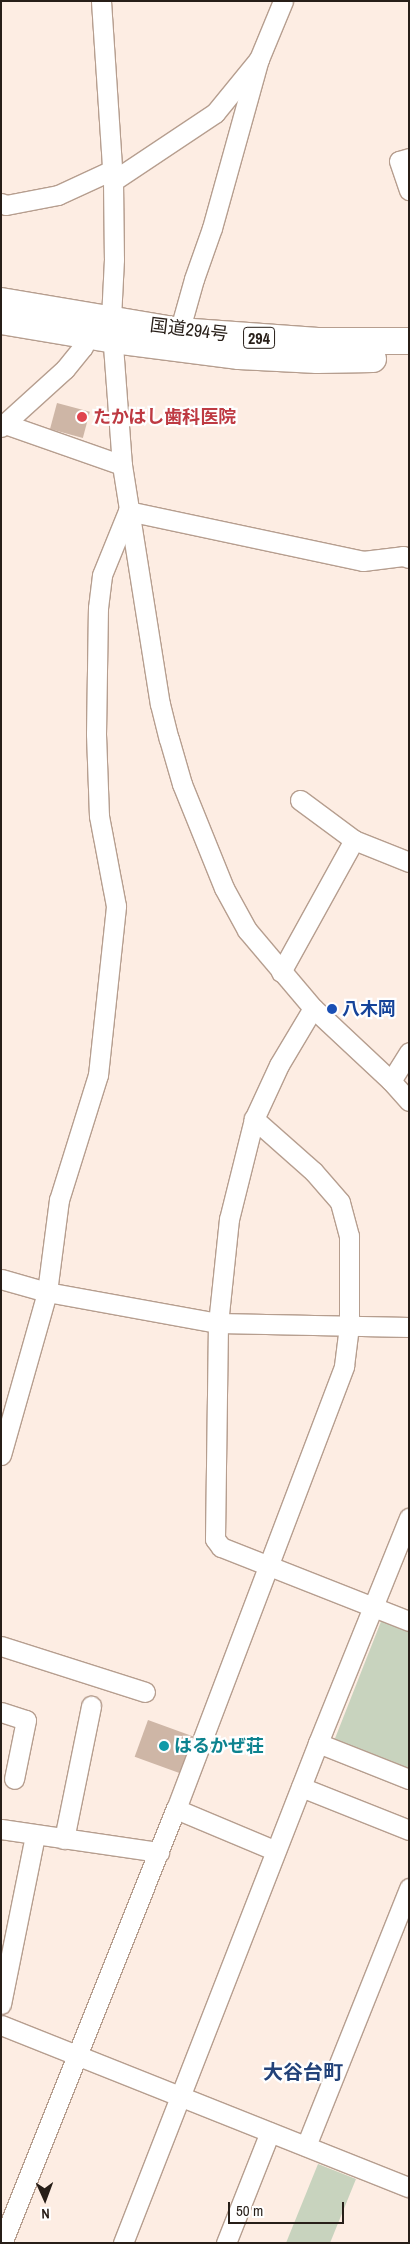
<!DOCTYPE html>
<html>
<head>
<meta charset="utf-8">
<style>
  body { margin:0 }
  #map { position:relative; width:410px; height:2244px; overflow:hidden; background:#fdede3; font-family:"Archivo Narrow","Noto Sans JP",sans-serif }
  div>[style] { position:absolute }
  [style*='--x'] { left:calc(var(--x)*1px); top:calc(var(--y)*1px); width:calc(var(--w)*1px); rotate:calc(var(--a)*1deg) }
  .green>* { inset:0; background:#c8d3be }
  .building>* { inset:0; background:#ceb6a6; transform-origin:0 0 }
  .roads { filter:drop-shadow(1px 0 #b69e8f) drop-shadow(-1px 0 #b69e8f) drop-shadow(0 1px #b69e8f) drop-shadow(0 -1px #b69e8f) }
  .minor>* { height:19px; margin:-9.5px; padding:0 9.5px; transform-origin:9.5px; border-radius:9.5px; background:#fff }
  .highway>* { height:26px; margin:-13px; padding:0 13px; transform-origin:13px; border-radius:13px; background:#fff }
  .dots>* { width:14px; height:14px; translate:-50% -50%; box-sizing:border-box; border:2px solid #fff; border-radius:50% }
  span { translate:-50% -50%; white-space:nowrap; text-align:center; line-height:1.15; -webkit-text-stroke:4.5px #fff; paint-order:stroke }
  .shield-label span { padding:1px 4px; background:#fff; border:1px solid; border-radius:4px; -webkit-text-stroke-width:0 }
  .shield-label { font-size:16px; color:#271e18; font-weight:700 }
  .street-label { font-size:18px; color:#271e18 }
  .health-label { font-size:18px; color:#be3a42; font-weight:700 }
  .left { translate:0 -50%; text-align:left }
  .transit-label { font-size:18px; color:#164399; font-weight:700 }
  .culture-label { font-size:18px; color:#0d838f; font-weight:700 }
  .quarter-label { font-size:20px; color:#224279; font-weight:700 }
  .frame { position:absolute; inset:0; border:2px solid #271e18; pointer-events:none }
  .north { position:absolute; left:20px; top:2174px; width:50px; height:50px; -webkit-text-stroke:4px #fff; paint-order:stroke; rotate:178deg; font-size:14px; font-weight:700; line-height:20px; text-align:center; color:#271e18 }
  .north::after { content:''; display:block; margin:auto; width:18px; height:22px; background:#271e18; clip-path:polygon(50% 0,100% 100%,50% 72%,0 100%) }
  .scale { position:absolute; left:228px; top:2202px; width:116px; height:22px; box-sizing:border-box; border:2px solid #271e18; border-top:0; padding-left:6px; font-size:15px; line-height:18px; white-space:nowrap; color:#271e18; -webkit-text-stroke:4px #fff; paint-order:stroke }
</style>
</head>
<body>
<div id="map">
  <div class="green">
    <div style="clip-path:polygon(382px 1619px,409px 1629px,409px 1770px,334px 1741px)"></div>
    <div style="clip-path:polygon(318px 2164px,356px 2179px,330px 2243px,286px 2243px)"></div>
  </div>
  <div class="building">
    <div style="left:57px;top:403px;width:34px;height:27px;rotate:15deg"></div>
    <div style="left:148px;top:1720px;width:49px;height:39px;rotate:20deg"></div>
  </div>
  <div class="roads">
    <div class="minor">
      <div style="--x:101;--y:1;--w:180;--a:86.2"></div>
      <div style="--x:113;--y:181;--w:78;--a:89.3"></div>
      <div style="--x:114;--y:259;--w:60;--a:92.9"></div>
      <div style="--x:111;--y:319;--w:146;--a:85.7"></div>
      <div style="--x:122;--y:465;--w:242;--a:81"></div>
      <div style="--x:160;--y:704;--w:36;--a:76"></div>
      <div style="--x:169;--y:739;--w:47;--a:73.9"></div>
      <div style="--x:182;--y:784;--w:112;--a:68"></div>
      <div style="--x:224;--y:888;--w:48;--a:61.3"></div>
      <div style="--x:247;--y:930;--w:102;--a:49.8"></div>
      <div style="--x:313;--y:1008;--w:107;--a:43.1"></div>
      <div style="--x:391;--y:1081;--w:27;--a:48"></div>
      <div style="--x:409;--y:158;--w:10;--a:163"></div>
      <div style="--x:399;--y:161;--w:31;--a:71"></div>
      <div style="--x:113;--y:181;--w:123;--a:-33.7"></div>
      <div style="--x:215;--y:113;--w:70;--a:-50.8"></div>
      <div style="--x:259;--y:59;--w:63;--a:-67.5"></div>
      <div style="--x:1;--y:203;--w:5;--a:22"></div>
      <div style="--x:6;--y:205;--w:53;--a:-10.9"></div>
      <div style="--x:58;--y:195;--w:60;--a:-24.8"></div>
      <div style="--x:176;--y:343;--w:66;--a:-74.3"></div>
      <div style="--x:194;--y:279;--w:54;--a:-70.6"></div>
      <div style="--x:212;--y:228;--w:175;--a:-74.5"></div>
      <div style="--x:5;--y:424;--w:124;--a:19.3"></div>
      <div style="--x:1;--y:427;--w:86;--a:-42.2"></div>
      <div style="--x:65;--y:369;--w:28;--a:-51"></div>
      <div style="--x:83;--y:347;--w:12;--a:-70"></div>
      <div style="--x:300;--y:800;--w:67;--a:36.5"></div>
      <div style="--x:281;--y:972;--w:151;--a:-61.1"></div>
      <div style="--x:354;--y:840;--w:59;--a:21.8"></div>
      <div style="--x:313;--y:1008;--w:66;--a:120.8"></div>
      <div style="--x:279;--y:1065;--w:60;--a:114.8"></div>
      <div style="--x:254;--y:1119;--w:103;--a:104"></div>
      <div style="--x:229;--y:1219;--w:105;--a:96"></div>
      <div style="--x:218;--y:1323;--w:216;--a:90.8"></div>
      <div style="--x:215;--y:1539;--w:10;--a:53"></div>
      <div style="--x:221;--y:1547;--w:202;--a:21.5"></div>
      <div style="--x:391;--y:1081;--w:34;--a:-58"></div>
      <div style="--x:1;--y:1279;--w:48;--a:15.8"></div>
      <div style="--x:47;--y:1292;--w:174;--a:10.3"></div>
      <div style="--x:218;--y:1323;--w:191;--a:1.2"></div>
      <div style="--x:1;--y:1455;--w:169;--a:-74.2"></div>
      <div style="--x:47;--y:1292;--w:93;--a:-82.6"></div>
      <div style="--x:59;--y:1200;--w:131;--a:-72.7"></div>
      <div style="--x:98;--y:1075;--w:170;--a:-83.9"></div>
      <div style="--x:116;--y:906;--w:92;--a:-100.7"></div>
      <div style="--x:99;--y:816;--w:82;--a:-92.1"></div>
      <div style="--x:96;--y:734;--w:126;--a:-89.1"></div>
      <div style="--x:98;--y:608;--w:33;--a:-83"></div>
      <div style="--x:102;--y:575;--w:69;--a:-67.9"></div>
      <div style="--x:128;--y:511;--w:240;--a:12"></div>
      <div style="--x:363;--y:561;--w:40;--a:-7.1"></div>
      <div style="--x:403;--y:556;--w:6;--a:18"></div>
      <div style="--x:1;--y:1646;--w:151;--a:17.7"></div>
      <div style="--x:1;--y:1712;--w:26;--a:18"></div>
      <div style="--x:26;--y:1720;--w:60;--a:101.5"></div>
      <div style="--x:318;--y:1743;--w:98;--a:21.6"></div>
      <div style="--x:301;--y:1787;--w:116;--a:21.7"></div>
      <div style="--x:176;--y:1809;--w:108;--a:22.8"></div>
      <div style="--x:1;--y:1829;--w:160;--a:8.3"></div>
      <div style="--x:64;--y:1839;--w:136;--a:-78.5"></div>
      <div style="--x:1;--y:2004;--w:172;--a:-78.6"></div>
      <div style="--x:1;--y:2025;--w:439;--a:21.7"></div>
      <div style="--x:306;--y:2146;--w:278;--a:-68.2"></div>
      <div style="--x:2;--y:2243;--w:468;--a:-68.2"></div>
      <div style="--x:176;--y:1809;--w:474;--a:-69.2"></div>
      <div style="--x:344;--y:1366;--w:40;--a:-82.9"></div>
      <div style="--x:349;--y:1326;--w:90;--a:-90"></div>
      <div style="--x:349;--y:1236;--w:35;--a:-105"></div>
      <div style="--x:340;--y:1202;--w:41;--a:-131.1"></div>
      <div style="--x:313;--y:1171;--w:79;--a:-138.6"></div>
      <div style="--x:123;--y:2243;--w:537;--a:-68.69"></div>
      <div style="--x:318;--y:1743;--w:243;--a:-68"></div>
      <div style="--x:226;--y:2243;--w:119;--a:-68.4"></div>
    </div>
    <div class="highway">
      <div style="--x:1;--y:301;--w:181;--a:9.6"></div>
      <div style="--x:179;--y:331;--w:139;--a:4.1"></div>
      <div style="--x:318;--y:341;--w:91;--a:0"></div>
      <div style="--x:1;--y:321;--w:115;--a:9.5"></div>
      <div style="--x:114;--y:340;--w:126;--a:7.3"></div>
      <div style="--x:239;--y:356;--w:78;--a:2.9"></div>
      <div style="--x:317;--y:360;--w:56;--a:-1"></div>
    </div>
  </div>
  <div class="dots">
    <div style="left:82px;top:417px;background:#e0444e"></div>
    <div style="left:332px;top:1009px;background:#1a4fb4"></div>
    <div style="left:164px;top:1746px;background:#0f9aa8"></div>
  </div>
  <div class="shield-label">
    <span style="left:259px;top:338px">294</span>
  </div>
  <div class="street-label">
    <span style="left:189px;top:330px;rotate:7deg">国道294号</span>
  </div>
  <div class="health-label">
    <span class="left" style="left:93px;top:417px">たかはし歯科医院</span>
  </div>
  <div class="transit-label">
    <span class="left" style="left:342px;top:1009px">八木岡</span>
  </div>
  <div class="culture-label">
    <span class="left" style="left:174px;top:1746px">はるかぜ荘</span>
  </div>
  <div class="quarter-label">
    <span style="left:303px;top:2071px">大谷台町</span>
  </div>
  <div class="frame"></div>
  <div class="north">N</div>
  <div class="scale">50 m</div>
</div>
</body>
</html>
